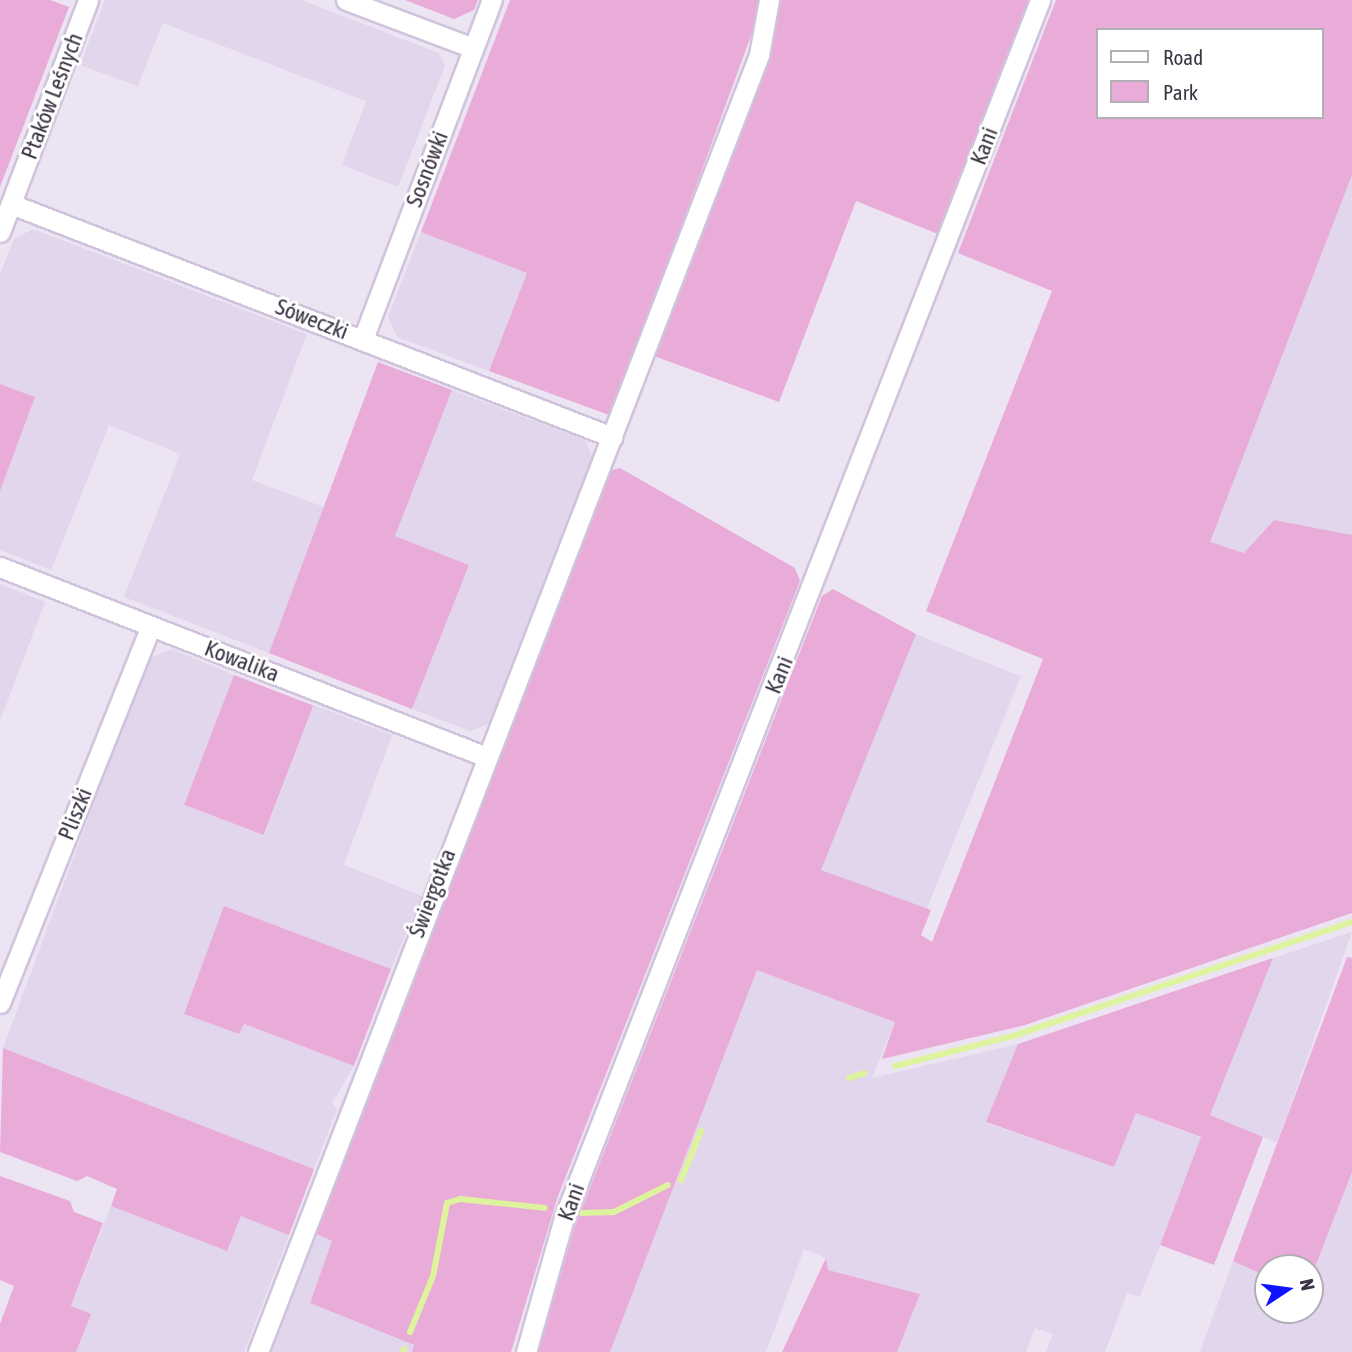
<!DOCTYPE html>
<html>
<head>
<meta charset="utf-8">
<style>
  body { margin:0 }
  #map { position:relative; width:1352px; height:1352px; overflow:hidden; background:#ece4f3; font-family:"Asap Condensed",sans-serif }
  div>[style] { position:absolute }
  [style*='--x'] { left:calc(var(--x)*1px); top:calc(var(--y)*1px); width:calc(var(--w)*1px); rotate:calc(var(--a)*1deg) }
  .residential>* { inset:0; background:#e1d6eb; transform-origin:0 0 }
  .green>* { inset:0; background:#e9abd8; transform-origin:0 0 }
  .stream>* { height:6px; margin:-3px; padding:0 3px; transform-origin:3px; border-radius:3px; background:#def39d }
  .roads { filter:drop-shadow(2px 0 #d0c3dc) drop-shadow(-2px 0 #d0c3dc) drop-shadow(0 2px #d0c3dc) drop-shadow(0 -2px #d0c3dc) }
  .minor>* { height:19px; margin:-9.5px; padding:0 9.5px; transform-origin:9.5px; border-radius:9.5px; background:#fff }
  span { translate:-50% -50%; white-space:nowrap; text-align:center; line-height:1.15; -webkit-text-stroke:6px #fff; paint-order:stroke }
  .street-label { font-size:23px; color:#3b3445 }
  .legend { position:absolute; left:1096px; top:28px; width:228px; height:91px; box-sizing:border-box; background:#fff; border:2px solid #b1aeb5; margin:0; padding:9px 12px; list-style:none; font-size:21px; color:#3b3445 }
  .legend li { display:flex; align-items:center; gap:14px; height:35px }
  .legend b { width:35px; border:2px solid #b1aeb5 }
  .north { position:absolute; left:1254px; top:1254px; width:70px; height:70px; box-sizing:border-box; background:#fff; border:2px solid #b1aeb5; border-radius:50%; rotate:77deg; font-size:19px; font-weight:700; line-height:28px; text-align:center; color:#3b3445 }
  .north::after { content:''; display:block; margin:auto; width:24px; height:32px; background:#0f13ff; clip-path:polygon(50% 0,100% 100%,50% 72%,0 100%) }
</style>
</head>
<body>
<div id="map">
  <div class="residential">
    <div style="clip-path:polygon(105px 0,301px 0,439px 53px,445px 66px,398px 187px,342px 165px,366px 101px,163px 23px,138px 86px,80px 65px)"></div>
    <div style="clip-path:polygon(1352px 175px,1352px 535px,1274px 520px,1244px 553px,1209px 542px)"></div>
    <div style="clip-path:polygon(33px 229px,307px 334px,252px 480px,324px 507px,269px 653px,124px 597px,180px 454px,109px 425px,51px 570px,0 550px,0 491px,35px 397px,0 384px,0 274px,14px 239px)"></div>
    <div style="clip-path:polygon(421px 232px,527px 273px,489px 371px,397px 337px,388px 317px)"></div>
    <div style="clip-path:polygon(452px 390px,585px 440px,594px 461px,491px 723px,470px 731px,412px 709px,469px 565px,395px 536px)"></div>
    <div style="clip-path:polygon(0 584px,45px 602px,0 721px)"></div>
    <div style="left:916px;top:634px;width:113px;height:254px;rotate:22deg"></div>
    <div style="clip-path:polygon(172px 649px,234px 675px,185px 805px,264px 836px,314px 705px,392px 735px,344px 865px,422px 896px,391px 969px,225px 906px,184px 1014px,239px 1034px,243px 1024px,354px 1066px,332px 1103px,337px 1109px,314px 1169px,3px 1048px,147px 659px)"></div>
    <div style="clip-path:polygon(1352px 932px,1277px 1143px,1210px 1115px,1273px 958px)"></div>
    <div style="clip-path:polygon(757px 970px,895px 1022px,872px 1078px,1018px 1044px,986px 1123px,1114px 1167px,1136px 1113px,1201px 1138px,1140px 1297px,1127px 1293px,1105px 1352px,1046px 1352px,1053px 1334px,1035px 1328px,1026px 1352px,897px 1352px,920px 1294px,828px 1270px,826px 1258px,804px 1249px,766px 1352px,610px 1352px)"></div>
    <div style="clip-path:polygon(1352px 1172px,1352px 1352px,1200px 1352px,1233px 1261px,1268px 1277px,1268px 1310px,1310px 1310px,1310px 1280px)"></div>
    <div style="clip-path:polygon(111px 1206px,227px 1251px,241px 1216px,289px 1235px,244px 1352px,76px 1352px,90px 1314px,71px 1307px)"></div>
    <div style="clip-path:polygon(310px 1231px,332px 1240px,310px 1303px,414px 1345px,412px 1352px,265px 1352px)"></div>
  </div>
  <div class="green">
    <div style="clip-path:polygon(0 0,50px 0,69px 7px,0 187px)"></div>
    <div style="clip-path:polygon(405px 0,478px 0,474px 10px,454px 19px)"></div>
    <div style="clip-path:polygon(510px 0,764px 0,612px 416px,489px 371px,527px 273px,421px 232px)"></div>
    <div style="clip-path:polygon(779px 0,1029px 0,938px 234px,856px 201px,779px 402px,654px 356px,750px 100px)"></div>
    <div style="clip-path:polygon(evenodd,1056px 0,1352px 0,1352px 175px,1210px 542px,1244px 553px,1274px 520px,1352px 535px,1352px 913px,1025px 1025px,882px 1059px,895px 1022px,757px 970px,610px 1352px,538px 1352px,575px 1226px,822px 596px,833px 589px,916px 634px,821px 870px,931px 910px,921px 935px,932px 942px,1043px 659px,926px 611px,1052px 291px,958px 253px,1056px 0,1098px 30px,1322px 30px,1322px 117px,1098px 117px,1098px 30px)"></div>
    <div style="clip-path:polygon(378px 362px,452px 390px,395px 536px,469px 565px,412px 709px,269px 653px)"></div>
    <div style="clip-path:polygon(0 384px,35px 397px,0 491px)"></div>
    <div style="clip-path:polygon(620px 468px,795px 568px,800px 581px,558px 1196px,511px 1352px,412px 1352px,414px 1345px,310px 1303px,332px 1241px,310px 1231px,608px 471px)"></div>
    <div style="left:234px;top:675px;width:85px;height:139px;rotate:21deg"></div>
    <div style="clip-path:polygon(224px 906px,391px 969px,354px 1066px,244px 1024px,239px 1034px,184px 1014px)"></div>
    <div style="clip-path:polygon(1347px 957px,1352px 958px,1352px 1172px,1310px 1280px,1310px 1268px,1268px 1268px,1268px 1277px,1233px 1261px)"></div>
    <div style="clip-path:polygon(1273px 958px,1210px 1115px,1263px 1137px,1214px 1265px,1160px 1245px,1201px 1137px,1136px 1113px,1114px 1167px,986px 1122px,1018px 1044px)"></div>
    <div style="clip-path:polygon(3px 1048px,314px 1169px,289px 1235px,241px 1216px,227px 1251px,111px 1206px,117px 1189px,87px 1176px,77px 1181px,0 1152px)"></div>
    <div style="clip-path:polygon(0 1176px,70px 1201px,74px 1212px,103px 1223px,71px 1306px,91px 1314px,76px 1352px,0 1352px,0 1324px,14px 1286px,0 1280px)"></div>
    <div style="clip-path:polygon(826px 1258px,828px 1270px,920px 1294px,897px 1352px,782px 1352px)"></div>
  </div>
  <div class="stream">
    <div style="--x:895;--y:1066;--w:122;--a:-14.3"></div>
    <div style="--x:1013;--y:1036;--w:358;--a:-18.6"></div>
    <div style="--x:849;--y:1078;--w:16;--a:-18"></div>
    <div style="--x:681;--y:1180;--w:53;--a:-67.8"></div>
    <div style="--x:582;--y:1213;--w:32;--a:-2"></div>
    <div style="--x:614;--y:1212;--w:60;--a:-26.6"></div>
    <div style="--x:410;--y:1332;--w:61;--a:-67.7"></div>
    <div style="--x:433;--y:1276;--w:74;--a:-79.1"></div>
    <div style="--x:447;--y:1203;--w:14;--a:-17"></div>
    <div style="--x:460;--y:1199;--w:85;--a:6"></div>
    <div style="--x:403;--y:1352;--w:3;--a:-72"></div>
  </div>
  <div class="roads">
    <div class="minor">
      <div style="--x:346;--y:0;--w:136;--a:20.7"></div>
      <div style="--x:11;--y:204;--w:645;--a:21.19"></div>
      <div style="--x:0;--y:232;--w:248;--a:-69.2"></div>
      <div style="--x:363;--y:339;--w:363;--a:-69.2"></div>
      <div style="--x:0;--y:567;--w:520;--a:21.33"></div>
      <div style="--x:0;--y:1003;--w:406;--a:-68.2"></div>
      <div style="--x:258;--y:1352;--w:1390;--a:-68.88"></div>
      <div style="--x:759;--y:55;--w:56;--a:-79.7"></div>
      <div style="--x:526;--y:1352;--w:139;--a:-74.2"></div>
      <div style="--x:564;--y:1218;--w:1308;--a:-68.65"></div>
    </div>
  </div>
  <div class="street-label">
    <span style="left:52px;top:96px;rotate:-69deg">Ptaków Leśnych</span>
    <span style="left:984px;top:146px;rotate:-69deg">Kani</span>
    <span style="left:427px;top:169px;rotate:-69deg">Sosnówki</span>
    <span style="left:312px;top:319px;rotate:21deg">Sóweczki</span>
    <span style="left:242px;top:661px;rotate:21deg">Kowalika</span>
    <span style="left:779px;top:675px;rotate:-68deg">Kani</span>
    <span style="left:75px;top:814px;rotate:-68deg">Pliszki</span>
    <span style="left:432px;top:893px;rotate:-69deg">Świergotka</span>
    <span style="left:571px;top:1202px;rotate:-70deg">Kani</span>
  </div>
  <ul class="legend">
  <li><b style="height:9px;background:#fff"></b>Road</li>
  <li><b style="height:19px;background:#e9abd8"></b>Park</li>
  </ul>
  <div class="north">N</div>
</div>
</body>
</html>
